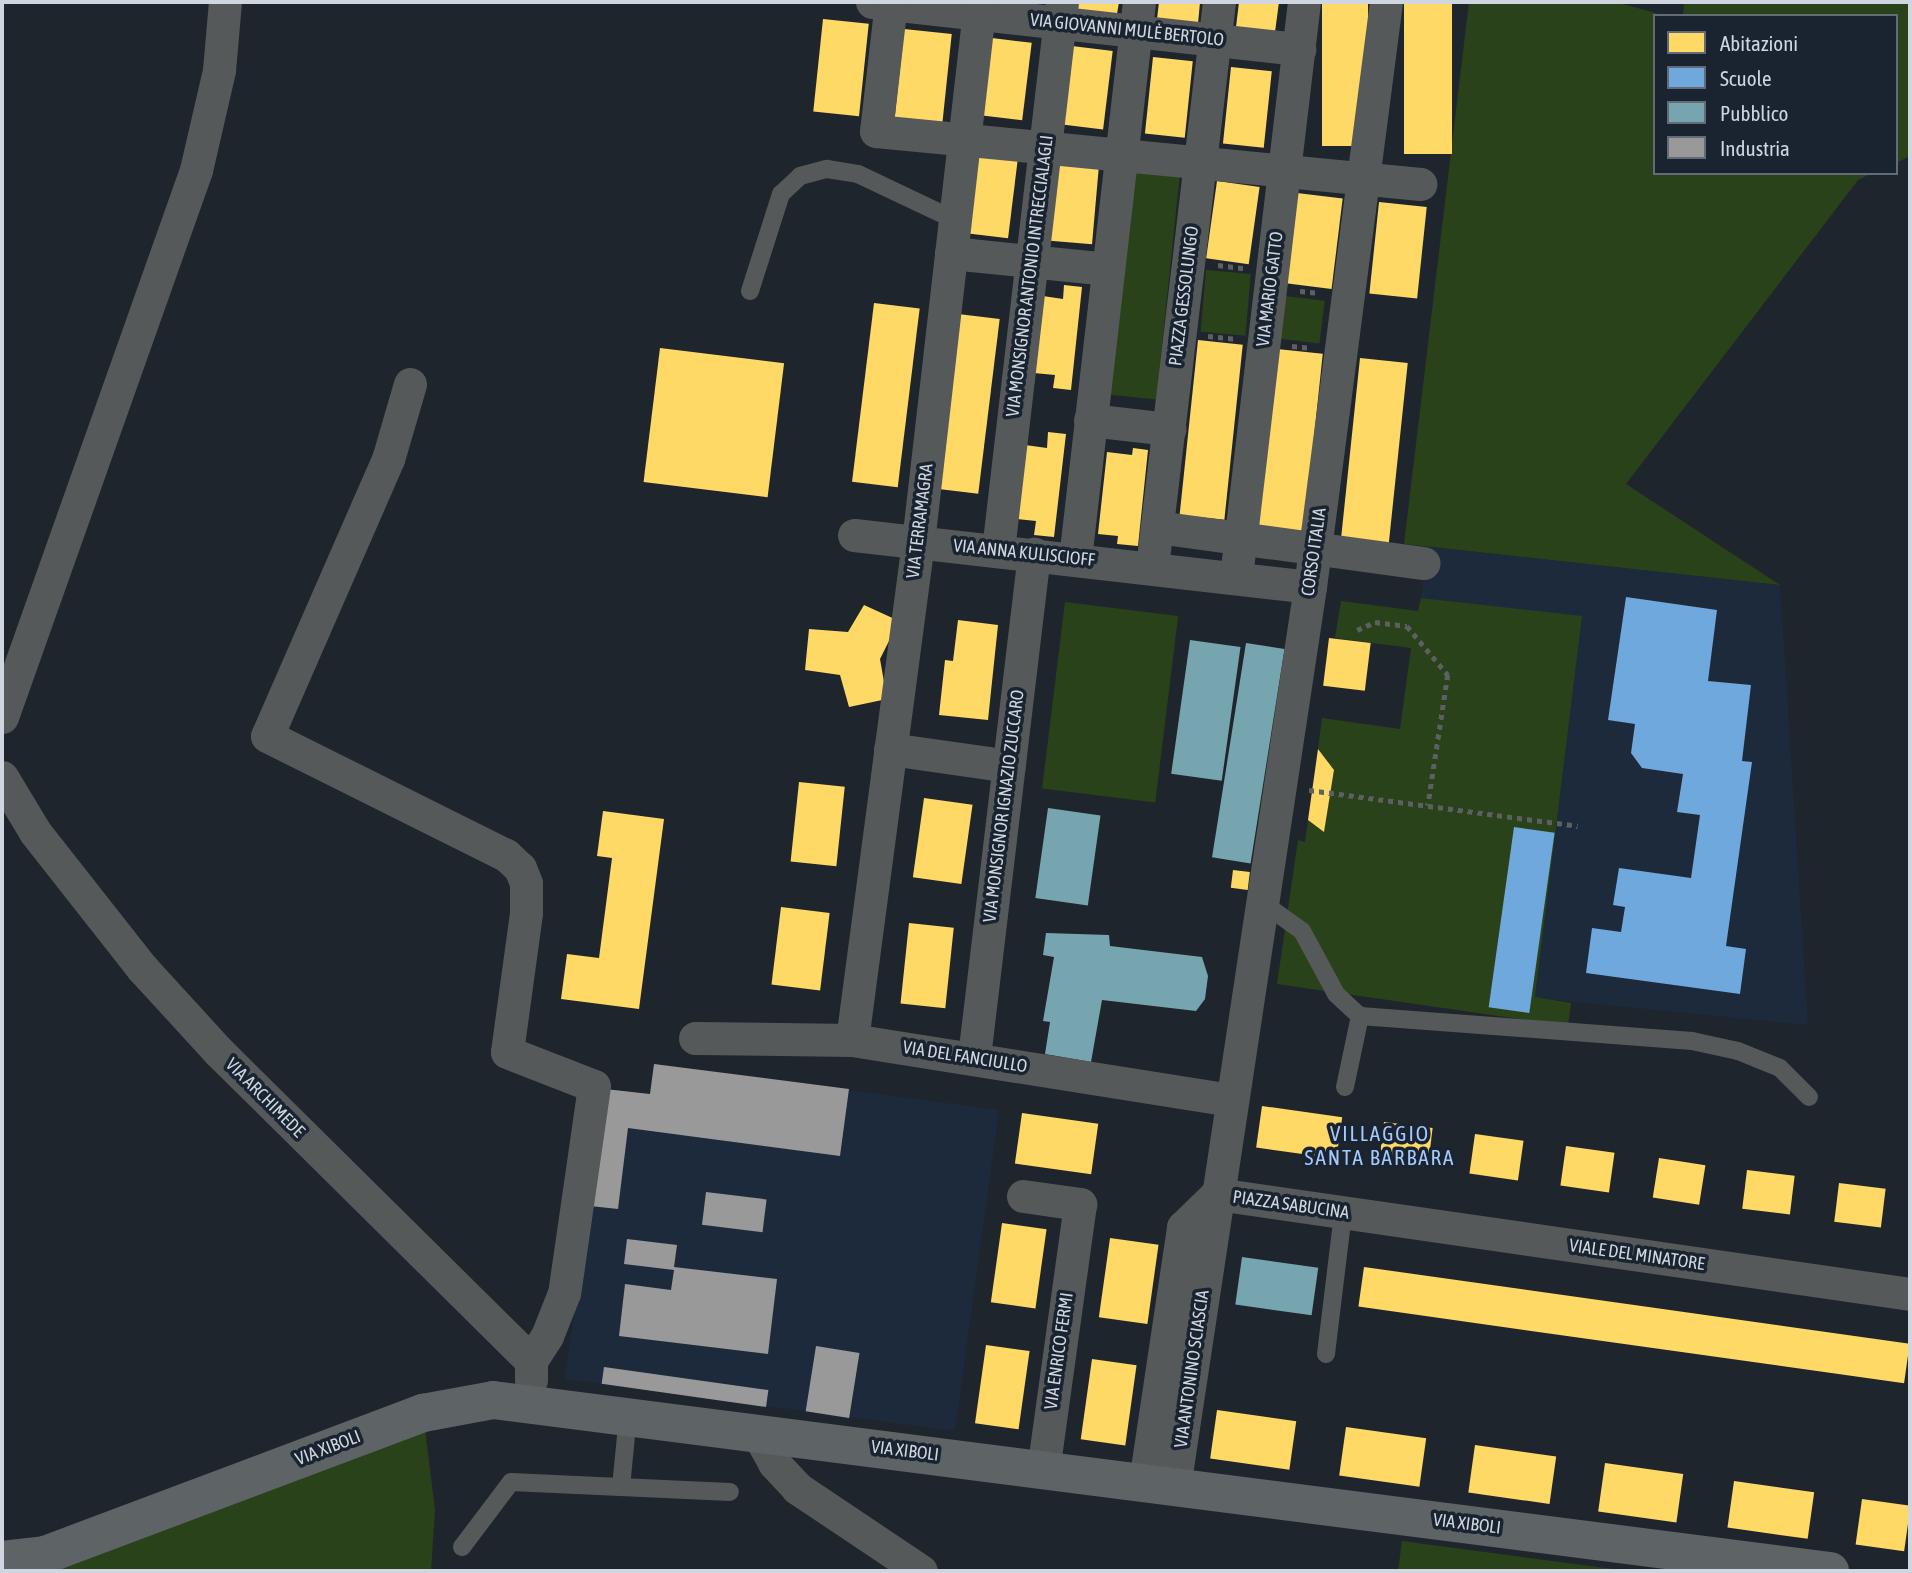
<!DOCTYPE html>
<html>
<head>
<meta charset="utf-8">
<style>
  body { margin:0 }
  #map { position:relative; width:1912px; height:1573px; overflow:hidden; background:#1f252c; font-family:"Asap Condensed",sans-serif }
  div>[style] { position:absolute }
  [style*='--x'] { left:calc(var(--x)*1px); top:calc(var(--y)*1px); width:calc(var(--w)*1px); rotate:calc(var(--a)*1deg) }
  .built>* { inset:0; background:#1d2a3c }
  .green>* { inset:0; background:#2a4219; transform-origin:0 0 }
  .homes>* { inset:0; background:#ffd966; transform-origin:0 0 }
  .schools>* { inset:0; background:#6fa8dc; transform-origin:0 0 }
  .public>* { inset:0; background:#76a5af; transform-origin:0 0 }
  .industry>* { inset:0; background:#999; transform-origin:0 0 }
  .path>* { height:4.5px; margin-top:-2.25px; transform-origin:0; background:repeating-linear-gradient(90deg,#5c6062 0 5px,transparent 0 10px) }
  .lane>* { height:18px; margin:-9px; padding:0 9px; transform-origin:9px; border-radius:9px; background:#55595a }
  .street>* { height:33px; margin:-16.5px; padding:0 16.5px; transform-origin:16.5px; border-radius:16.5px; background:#55595a }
  .primary>* { height:38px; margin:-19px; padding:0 19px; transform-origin:19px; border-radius:19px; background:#5e6366 }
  span { translate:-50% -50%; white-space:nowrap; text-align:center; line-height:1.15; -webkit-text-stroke:7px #1a2431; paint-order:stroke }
  .street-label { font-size:18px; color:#cfd6df }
  .quarter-label { font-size:21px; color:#a5c9fa; letter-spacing:2px }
  .frame { position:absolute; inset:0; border:4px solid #cfd6df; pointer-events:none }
  .legend { position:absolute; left:1653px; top:14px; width:245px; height:161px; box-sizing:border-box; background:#1a2431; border:2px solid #626b77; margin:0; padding:9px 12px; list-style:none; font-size:21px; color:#cfd6df }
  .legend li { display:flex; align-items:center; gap:14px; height:35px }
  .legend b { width:35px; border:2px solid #626b77 }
</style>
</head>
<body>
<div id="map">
  <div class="built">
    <div style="clip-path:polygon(1428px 547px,1780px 585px,1808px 1025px,1535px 998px,1581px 617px,1421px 598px)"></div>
    <div style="clip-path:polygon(654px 1064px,999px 1110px,955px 1431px,565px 1379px,605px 1089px,649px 1094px)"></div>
  </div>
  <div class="green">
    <div style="clip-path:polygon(1469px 2px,1616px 2px,1666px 16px,1655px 16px,1655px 173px,1872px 173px,1858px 180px,1626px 484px,1780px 585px,1404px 544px)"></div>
    <div style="clip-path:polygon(1684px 2px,1910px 2px,1910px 156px,1896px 163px,1896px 16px,1683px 16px)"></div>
    <div style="left:1134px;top:171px;width:46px;height:225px;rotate:6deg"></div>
    <div style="left:1206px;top:270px;width:45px;height:62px;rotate:5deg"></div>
    <div style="left:1285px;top:296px;width:40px;height:43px;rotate:7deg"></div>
    <div style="clip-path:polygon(1421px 598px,1582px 616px,1535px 997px,1571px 1003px,1568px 1026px,1277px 984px,1298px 840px,1305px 842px,1308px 820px,1324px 831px,1334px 770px,1318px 749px,1322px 718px,1400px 729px,1411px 648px,1335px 638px,1341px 601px,1418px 611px)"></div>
    <div style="left:1065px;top:602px;width:114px;height:188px;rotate:7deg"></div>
    <div style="clip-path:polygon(423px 1413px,435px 1510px,431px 1571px,11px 1571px)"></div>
    <div style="clip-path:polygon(1402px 1541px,1628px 1571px,1398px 1571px)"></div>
  </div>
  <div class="homes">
    <div style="clip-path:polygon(1077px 2px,1119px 2px,1117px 14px,1076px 9px)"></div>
    <div style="clip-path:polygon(1159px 2px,1200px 2px,1198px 24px,1157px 19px)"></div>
    <div style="clip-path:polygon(1239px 2px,1279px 2px,1275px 32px,1236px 27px)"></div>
    <div style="left:1322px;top:2px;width:46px;height:144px"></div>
    <div style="left:1404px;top:2px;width:48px;height:152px"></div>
    <div style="left:823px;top:19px;width:46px;height:93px;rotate:6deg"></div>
    <div style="left:904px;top:29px;width:48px;height:93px;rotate:6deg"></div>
    <div style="left:992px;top:38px;width:40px;height:78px;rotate:7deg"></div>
    <div style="left:1072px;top:46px;width:41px;height:79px;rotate:7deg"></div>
    <div style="left:1153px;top:57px;width:40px;height:77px;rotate:6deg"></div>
    <div style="left:1231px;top:67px;width:41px;height:77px;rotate:6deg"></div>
    <div style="left:978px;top:155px;width:40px;height:79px;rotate:7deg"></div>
    <div style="left:1057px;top:163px;width:42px;height:78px;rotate:5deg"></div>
    <div style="left:1217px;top:181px;width:43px;height:78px;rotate:8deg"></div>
    <div style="left:1297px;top:193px;width:46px;height:91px;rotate:7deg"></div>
    <div style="left:1379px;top:202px;width:48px;height:92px;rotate:6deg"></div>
    <div style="clip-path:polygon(1064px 285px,1082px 287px,1071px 390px,1053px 388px,1055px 375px,1034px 373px,1043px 296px,1063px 299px)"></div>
    <div style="left:874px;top:303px;width:46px;height:180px;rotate:7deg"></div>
    <div style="left:958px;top:314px;width:42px;height:176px;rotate:7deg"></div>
    <div style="left:1198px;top:340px;width:45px;height:176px;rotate:6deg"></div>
    <div style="left:660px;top:348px;width:125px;height:135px;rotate:7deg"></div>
    <div style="left:1277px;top:349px;width:46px;height:182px;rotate:6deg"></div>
    <div style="left:1360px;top:358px;width:48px;height:183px;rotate:6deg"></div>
    <div style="clip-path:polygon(1048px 432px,1066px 434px,1054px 537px,1034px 535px,1036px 521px,1017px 519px,1025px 445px,1047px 448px)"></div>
    <div style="clip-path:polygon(1133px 448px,1148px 450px,1138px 546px,1117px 544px,1118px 536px,1098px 534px,1107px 452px,1132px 455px)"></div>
    <div style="clip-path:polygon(864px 605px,899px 621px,880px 659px,887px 699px,849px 707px,840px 675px,805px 670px,809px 629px,848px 632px)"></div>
    <div style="clip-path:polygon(958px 620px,998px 625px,988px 720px,939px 715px,945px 660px,953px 661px)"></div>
    <div style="left:1329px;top:638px;width:42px;height:48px;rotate:7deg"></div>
    <div style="clip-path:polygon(1318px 749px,1334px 770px,1324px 832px,1308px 820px)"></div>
    <div style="left:799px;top:782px;width:46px;height:80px;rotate:6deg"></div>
    <div style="left:924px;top:798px;width:49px;height:80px;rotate:8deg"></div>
    <div style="clip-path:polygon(603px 811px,664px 819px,639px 1009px,561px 999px,567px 954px,599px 958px,612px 858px,597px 856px)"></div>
    <div style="left:1233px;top:870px;width:17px;height:18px;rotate:7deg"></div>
    <div style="left:781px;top:907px;width:49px;height:78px;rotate:7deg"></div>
    <div style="left:909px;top:923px;width:45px;height:81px;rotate:6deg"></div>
    <div style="left:1262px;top:1106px;width:81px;height:42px;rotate:8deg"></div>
    <div style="left:1022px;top:1113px;width:77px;height:51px;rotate:8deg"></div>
    <div style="left:1384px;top:1122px;width:49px;height:39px;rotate:7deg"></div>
    <div style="left:1475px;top:1134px;width:49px;height:40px;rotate:8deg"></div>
    <div style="left:1566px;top:1146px;width:49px;height:40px;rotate:8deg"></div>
    <div style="left:1659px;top:1158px;width:47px;height:40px;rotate:9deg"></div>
    <div style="left:1747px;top:1170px;width:48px;height:39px;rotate:7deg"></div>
    <div style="left:1839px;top:1183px;width:47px;height:39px;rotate:7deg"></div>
    <div style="left:1002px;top:1223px;width:45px;height:80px;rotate:8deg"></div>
    <div style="left:1110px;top:1238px;width:49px;height:80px;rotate:8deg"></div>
    <div style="left:1364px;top:1267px;width:551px;height:40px;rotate:8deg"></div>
    <div style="left:986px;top:1345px;width:44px;height:79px;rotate:8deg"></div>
    <div style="left:1092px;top:1359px;width:45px;height:81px;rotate:8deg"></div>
    <div style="left:1217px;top:1410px;width:80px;height:49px;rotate:8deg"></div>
    <div style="left:1346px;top:1427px;width:81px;height:49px;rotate:8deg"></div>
    <div style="left:1475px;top:1445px;width:82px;height:48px;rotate:8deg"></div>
    <div style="left:1605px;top:1463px;width:79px;height:49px;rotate:8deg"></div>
    <div style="left:1734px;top:1481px;width:81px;height:47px;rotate:8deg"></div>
    <div style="left:1862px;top:1499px;width:49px;height:46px;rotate:8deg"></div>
  </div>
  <div class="schools">
    <div style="clip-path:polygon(1626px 597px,1717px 610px,1708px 681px,1751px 685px,1742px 761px,1752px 762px,1726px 946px,1746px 949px,1740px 994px,1586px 973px,1592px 928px,1621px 932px,1625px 907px,1613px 905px,1619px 868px,1691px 878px,1700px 815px,1677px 812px,1683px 774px,1642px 768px,1631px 753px,1635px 724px,1608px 720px)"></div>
    <div style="left:1514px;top:827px;width:41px;height:182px;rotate:8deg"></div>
  </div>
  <div class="public">
    <div style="left:1190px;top:640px;width:51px;height:135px;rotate:8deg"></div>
    <div style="left:1246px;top:643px;width:39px;height:217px;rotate:9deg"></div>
    <div style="left:1048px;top:808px;width:53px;height:91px;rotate:8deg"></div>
    <div style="clip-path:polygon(1046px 933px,1109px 935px,1110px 946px,1202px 957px,1208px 976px,1205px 999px,1196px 1011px,1102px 1000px,1091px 1062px,1045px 1054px,1050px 1022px,1043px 1021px,1054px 957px,1043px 955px)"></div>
    <div style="left:1242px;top:1257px;width:77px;height:48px;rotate:8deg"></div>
  </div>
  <div class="industry">
    <div style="clip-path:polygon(654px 1064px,849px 1089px,840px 1156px,628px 1128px,618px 1209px,590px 1206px,605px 1089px,650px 1094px)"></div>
    <div style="left:706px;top:1192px;width:61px;height:33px;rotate:7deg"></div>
    <div style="clip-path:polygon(627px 1239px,677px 1245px,674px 1267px,777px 1279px,768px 1354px,619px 1336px,625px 1284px,671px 1290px,674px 1270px,624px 1264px)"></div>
    <div style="left:816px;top:1346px;width:44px;height:66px;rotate:9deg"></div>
    <div style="left:604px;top:1367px;width:166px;height:17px;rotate:8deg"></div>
  </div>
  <div class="path">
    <div style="--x:1218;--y:265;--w:26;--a:7"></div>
    <div style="--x:1300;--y:291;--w:20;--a:6"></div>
    <div style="--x:1208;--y:336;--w:27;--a:6"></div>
    <div style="--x:1292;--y:346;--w:19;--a:6"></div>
    <div style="--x:1357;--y:630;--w:20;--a:-24"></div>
    <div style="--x:1375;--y:622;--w:32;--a:7"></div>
    <div style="--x:1407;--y:626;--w:64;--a:50.1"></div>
    <div style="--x:1448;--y:675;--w:132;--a:98.7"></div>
    <div style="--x:1309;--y:790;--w:271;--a:7.6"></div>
  </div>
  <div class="lane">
    <div style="--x:750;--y:291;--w:102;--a:-72.3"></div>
    <div style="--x:781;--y:194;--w:26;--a:-43"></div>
    <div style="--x:800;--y:176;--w:28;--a:-15"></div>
    <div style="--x:827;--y:169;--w:31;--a:9"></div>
    <div style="--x:858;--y:174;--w:107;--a:25.4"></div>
    <div style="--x:1263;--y:903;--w:48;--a:35.7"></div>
    <div style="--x:1302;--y:931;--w:72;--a:61.6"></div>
    <div style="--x:1336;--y:994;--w:33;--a:43"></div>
    <div style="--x:1360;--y:1016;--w:333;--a:4.3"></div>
    <div style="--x:1692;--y:1041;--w:47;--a:12.3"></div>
    <div style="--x:1738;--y:1051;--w:45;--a:22"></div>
    <div style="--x:1780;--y:1068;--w:41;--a:45"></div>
    <div style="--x:1345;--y:1087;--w:73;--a:-78.1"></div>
    <div style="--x:1326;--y:1354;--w:142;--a:-83.1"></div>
    <div style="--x:621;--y:1487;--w:72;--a:-84.4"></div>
    <div style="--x:462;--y:1547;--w:81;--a:-53"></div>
    <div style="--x:511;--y:1482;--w:219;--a:2.6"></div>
  </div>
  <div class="street">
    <div style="--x:872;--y:2;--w:430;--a:6.3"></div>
    <div style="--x:891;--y:2;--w:130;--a:96.6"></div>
    <div style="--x:876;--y:131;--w:547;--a:5.56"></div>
    <div style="--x:951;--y:253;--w:158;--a:5.8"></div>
    <div style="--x:410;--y:384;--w:78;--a:106.3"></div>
    <div style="--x:388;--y:459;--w:302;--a:113.6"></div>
    <div style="--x:267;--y:736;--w:267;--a:26.5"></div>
    <div style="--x:506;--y:855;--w:19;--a:43"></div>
    <div style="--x:520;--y:868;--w:16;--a:68"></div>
    <div style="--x:526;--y:883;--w:30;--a:90"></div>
    <div style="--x:526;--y:913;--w:140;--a:97.8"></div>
    <div style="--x:507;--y:1052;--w:93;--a:21.3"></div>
    <div style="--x:594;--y:1086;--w:209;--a:98.2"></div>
    <div style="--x:564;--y:1293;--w:46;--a:111.6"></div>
    <div style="--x:547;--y:1336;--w:30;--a:123"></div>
    <div style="--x:1090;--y:420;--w:80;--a:6.5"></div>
    <div style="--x:1157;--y:527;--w:269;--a:7.7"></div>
    <div style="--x:854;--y:535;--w:459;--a:6.5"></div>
    <div style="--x:998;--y:550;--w:552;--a:-83.34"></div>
    <div style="--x:1075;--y:559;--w:561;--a:-83.45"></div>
    <div style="--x:1152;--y:567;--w:569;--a:-83.24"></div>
    <div style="--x:1236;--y:577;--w:579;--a:-83.26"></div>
    <div style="--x:2;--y:717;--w:580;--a:-70.47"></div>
    <div style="--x:196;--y:170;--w:103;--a:-77"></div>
    <div style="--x:219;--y:70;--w:68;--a:-85"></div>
    <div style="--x:890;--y:749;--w:120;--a:8.1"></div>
    <div style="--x:2;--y:777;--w:64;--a:59"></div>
    <div style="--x:35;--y:832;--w:173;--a:51.8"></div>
    <div style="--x:142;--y:968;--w:114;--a:47.5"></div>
    <div style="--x:219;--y:1052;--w:439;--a:44.7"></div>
    <div style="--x:531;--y:1361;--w:19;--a:90"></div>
    <div style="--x:695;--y:1038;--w:157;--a:0.7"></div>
    <div style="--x:852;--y:1040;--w:385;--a:9"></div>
    <div style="--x:852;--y:1040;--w:502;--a:-82.45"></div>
    <div style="--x:918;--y:542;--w:544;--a:-83.45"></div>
    <div style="--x:974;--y:1057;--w:507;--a:-83.2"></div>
    <div style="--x:1217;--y:1194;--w:700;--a:8.21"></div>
    <div style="--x:1023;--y:1196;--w:58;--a:8"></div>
    <div style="--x:1080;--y:1204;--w:268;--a:97.9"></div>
    <div style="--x:757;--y:1432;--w:35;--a:61"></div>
    <div style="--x:774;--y:1463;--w:34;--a:47"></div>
    <div style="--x:797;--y:1488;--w:149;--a:33.8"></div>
    <div style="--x:1145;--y:1482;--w:258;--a:-81.5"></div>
    <div style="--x:1183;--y:1227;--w:47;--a:-44.1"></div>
    <div style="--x:1174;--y:1487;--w:910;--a:-81.41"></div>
    <div style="--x:1310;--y:587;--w:590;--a:-82.6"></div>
  </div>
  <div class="primary">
    <div style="--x:2;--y:1560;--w:43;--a:-6.6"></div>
    <div style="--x:45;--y:1555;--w:404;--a:-20.6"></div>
    <div style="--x:423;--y:1413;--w:71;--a:-10.5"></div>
    <div style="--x:493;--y:1400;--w:1348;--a:7.29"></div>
  </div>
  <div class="street-label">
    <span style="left:1127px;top:30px;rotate:6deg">VIA GIOVANNI MULÈ BERTOLO</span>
    <span style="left:1030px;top:276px;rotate:-83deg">VIA MONSIGNOR ANTONIO INTRECCIALAGLI</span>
    <span style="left:1270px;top:289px;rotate:-83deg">VIA MARIO GATTO</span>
    <span style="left:1184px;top:296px;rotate:-83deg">PIAZZA GESSOLUNGO</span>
    <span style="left:920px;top:521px;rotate:-83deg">VIA TERRAMAGRA</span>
    <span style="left:1314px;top:552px;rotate:-82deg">CORSO ITALIA</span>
    <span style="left:1024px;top:553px;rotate:6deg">VIA ANNA KULISCIOFF</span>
    <span style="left:1004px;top:806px;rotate:-83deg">VIA MONSIGNOR IGNAZIO ZUCCARO</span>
    <span style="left:965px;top:1057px;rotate:9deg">VIA DEL FANCIULLO</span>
    <span style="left:265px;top:1098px;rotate:45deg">VIA ARCHIMEDE</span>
    <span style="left:1291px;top:1205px;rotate:8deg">PIAZZA SABUCINA</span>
    <span style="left:1637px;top:1255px;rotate:8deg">VIALE DEL MINATORE</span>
    <span style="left:1059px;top:1351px;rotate:-82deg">VIA ENRICO FERMI</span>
    <span style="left:1192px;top:1369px;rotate:-82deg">VIA ANTONINO SCIASCIA</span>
    <span style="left:328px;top:1448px;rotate:-21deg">VIA XIBOLI</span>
    <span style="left:905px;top:1451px;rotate:7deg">VIA XIBOLI</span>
    <span style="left:1467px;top:1524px;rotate:7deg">VIA XIBOLI</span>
  </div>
  <div class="quarter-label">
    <span style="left:1380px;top:1145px">VILLAGGIO<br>SANTA BARBARA</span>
  </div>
  <div class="frame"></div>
  <ul class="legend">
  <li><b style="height:19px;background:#ffd966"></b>Abitazioni</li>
  <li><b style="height:19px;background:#6fa8dc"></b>Scuole</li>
  <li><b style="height:19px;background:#76a5af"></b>Pubblico</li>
  <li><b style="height:19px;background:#999"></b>Industria</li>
  </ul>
</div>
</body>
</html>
